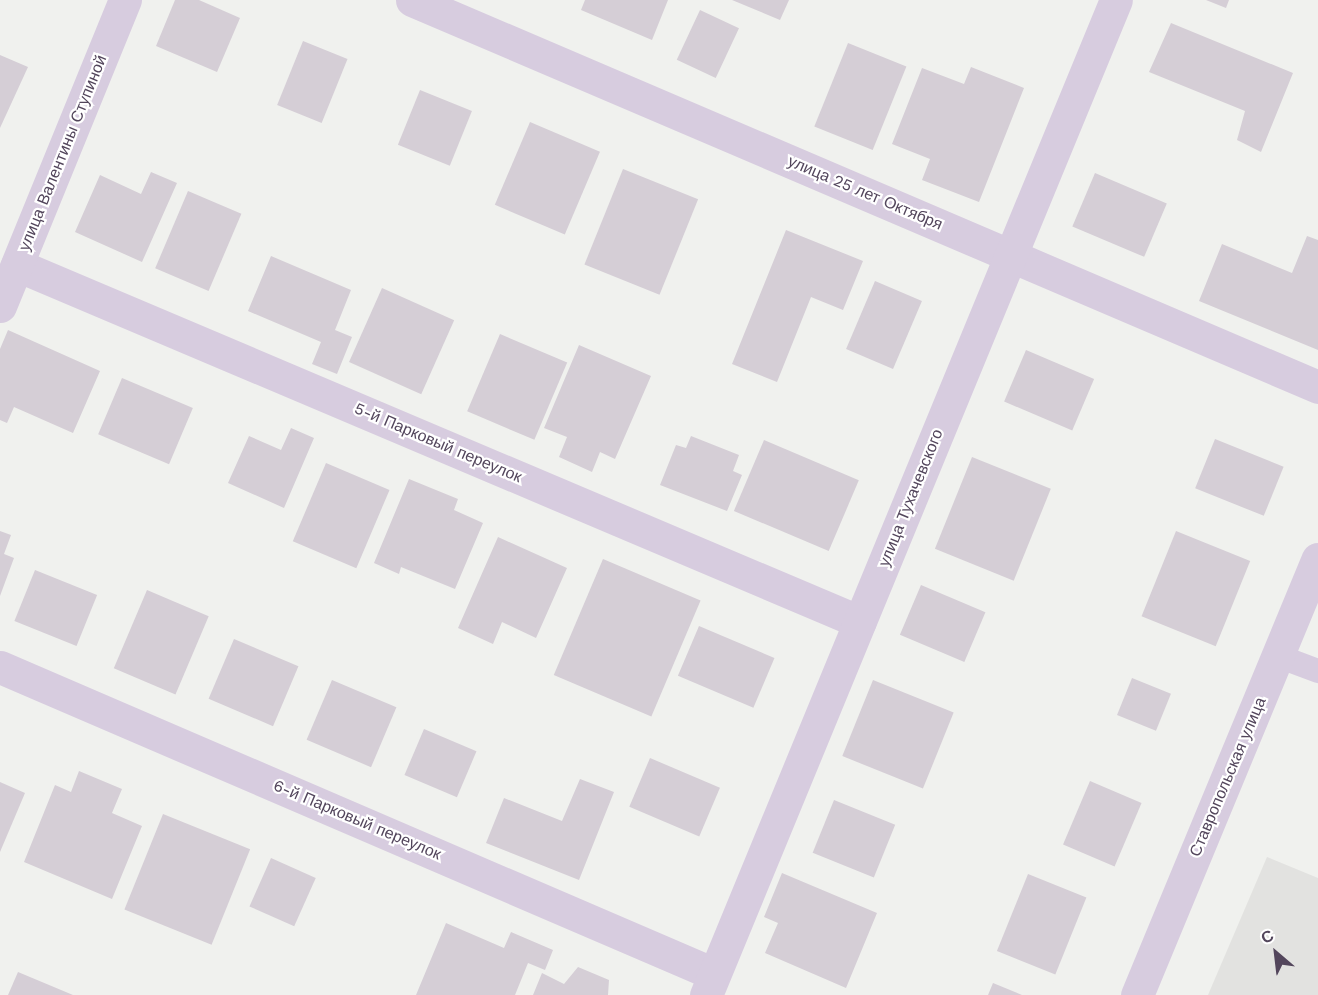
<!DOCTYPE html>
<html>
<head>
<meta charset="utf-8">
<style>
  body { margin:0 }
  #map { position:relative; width:1318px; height:995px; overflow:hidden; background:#f0f1ee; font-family:"Work Sans",sans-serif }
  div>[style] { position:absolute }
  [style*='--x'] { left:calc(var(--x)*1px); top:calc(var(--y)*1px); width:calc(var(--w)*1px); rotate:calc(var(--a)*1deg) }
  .education>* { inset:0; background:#e2e2e0 }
  .building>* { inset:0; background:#d5ced6; transform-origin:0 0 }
  .service>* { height:24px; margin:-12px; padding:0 12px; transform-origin:12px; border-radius:12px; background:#d7ccdf }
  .minor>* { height:33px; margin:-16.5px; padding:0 16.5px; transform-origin:16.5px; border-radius:16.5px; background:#d7ccdf }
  span { translate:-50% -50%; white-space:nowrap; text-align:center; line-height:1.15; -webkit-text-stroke:4.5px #fff; paint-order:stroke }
  .street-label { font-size:16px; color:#53465c }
  .north { position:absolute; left:1246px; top:923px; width:60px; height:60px; -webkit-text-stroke:4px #fff; paint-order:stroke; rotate:332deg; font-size:16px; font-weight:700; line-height:24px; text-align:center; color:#53465c }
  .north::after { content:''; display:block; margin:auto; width:21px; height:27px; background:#53465c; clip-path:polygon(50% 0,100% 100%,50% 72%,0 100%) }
</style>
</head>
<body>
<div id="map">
  <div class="education">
    <div style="clip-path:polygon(1267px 857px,1318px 878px,1318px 995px,1208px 995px)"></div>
  </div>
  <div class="building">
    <div style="clip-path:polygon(175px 0,199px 0,240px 18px,217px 72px,156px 46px)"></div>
    <div style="clip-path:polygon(585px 0,668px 0,652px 40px,581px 10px)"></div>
    <div style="clip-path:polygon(732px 0,789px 0,780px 20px)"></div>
    <div style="clip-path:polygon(1206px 0,1229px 0,1226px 8px)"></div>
    <div style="left:700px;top:10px;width:43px;height:55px;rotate:25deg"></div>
    <div style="clip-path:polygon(1171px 23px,1293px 73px,1261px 152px,1237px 140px,1245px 111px,1149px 72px)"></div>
    <div style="left:303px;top:41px;width:48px;height:69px;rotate:22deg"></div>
    <div style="left:848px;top:43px;width:63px;height:90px;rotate:22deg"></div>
    <div style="clip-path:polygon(0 55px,28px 67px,0 128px)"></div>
    <div style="clip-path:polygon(971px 67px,1024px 88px,979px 202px,922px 180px,930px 159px,892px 144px,922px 68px,964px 84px)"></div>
    <div style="left:420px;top:90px;width:56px;height:59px;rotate:22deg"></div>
    <div style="left:530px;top:122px;width:76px;height:90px;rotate:23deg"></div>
    <div style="left:623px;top:169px;width:81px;height:103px;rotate:22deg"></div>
    <div style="clip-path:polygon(151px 172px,177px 183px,142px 262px,75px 232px,100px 175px,141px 194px)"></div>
    <div style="left:1095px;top:173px;width:78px;height:58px;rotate:23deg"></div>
    <div style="left:188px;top:191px;width:58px;height:84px;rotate:23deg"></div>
    <div style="clip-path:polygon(786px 230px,863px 261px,843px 310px,811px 297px,777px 382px,732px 364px)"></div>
    <div style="clip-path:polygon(1307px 236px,1318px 240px,1318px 350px,1199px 301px,1222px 244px,1292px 273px)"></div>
    <div style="clip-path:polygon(271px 256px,351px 290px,335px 330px,352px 337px,337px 374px,312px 364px,321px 342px,248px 311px)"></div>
    <div style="left:875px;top:281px;width:51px;height:74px;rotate:23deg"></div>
    <div style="left:382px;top:288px;width:79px;height:81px;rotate:24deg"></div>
    <div style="clip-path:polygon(8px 330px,100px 371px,73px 433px,14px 407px,7px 423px,0 420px,0 349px)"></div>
    <div style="left:500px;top:334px;width:73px;height:84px;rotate:23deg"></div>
    <div style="clip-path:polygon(579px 345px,651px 376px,615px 459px,600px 452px,592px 472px,559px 457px,567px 437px,544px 428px)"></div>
    <div style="left:1026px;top:350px;width:74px;height:56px;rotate:23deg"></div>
    <div style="left:122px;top:378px;width:77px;height:61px;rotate:23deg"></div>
    <div style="clip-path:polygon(291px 428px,314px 438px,284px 508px,228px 483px,249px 436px,281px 450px)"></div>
    <div style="clip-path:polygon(691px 436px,739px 455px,733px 471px,742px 475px,727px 511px,660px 485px,676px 445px,686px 448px)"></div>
    <div style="left:1215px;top:439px;width:74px;height:53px;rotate:22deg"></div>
    <div style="left:764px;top:440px;width:103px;height:77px;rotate:23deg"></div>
    <div style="left:972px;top:457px;width:85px;height:99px;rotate:22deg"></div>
    <div style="left:326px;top:463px;width:69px;height:85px;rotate:23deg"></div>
    <div style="clip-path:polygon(409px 479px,458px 499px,454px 510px,483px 523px,455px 589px,401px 567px,399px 574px,374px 563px)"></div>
    <div style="clip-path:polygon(0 531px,11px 535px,4px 554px,14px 558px,0 596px)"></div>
    <div style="left:1176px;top:531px;width:80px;height:92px;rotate:22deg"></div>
    <div style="clip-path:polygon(498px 537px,567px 568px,536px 638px,502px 622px,493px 644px,458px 628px)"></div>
    <div style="left:603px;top:559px;width:106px;height:126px;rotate:23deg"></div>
    <div style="left:35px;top:570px;width:67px;height:55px;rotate:22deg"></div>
    <div style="left:921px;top:585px;width:70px;height:54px;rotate:23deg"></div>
    <div style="left:147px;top:590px;width:67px;height:85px;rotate:23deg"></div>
    <div style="left:699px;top:626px;width:82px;height:54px;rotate:23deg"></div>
    <div style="left:234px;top:639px;width:70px;height:65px;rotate:23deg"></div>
    <div style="left:1132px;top:678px;width:42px;height:40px;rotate:22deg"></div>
    <div style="left:332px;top:680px;width:70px;height:65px;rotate:23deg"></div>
    <div style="left:873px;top:680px;width:87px;height:82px;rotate:22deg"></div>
    <div style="left:424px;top:729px;width:57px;height:50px;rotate:23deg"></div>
    <div style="left:650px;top:758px;width:76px;height:53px;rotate:23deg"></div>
    <div style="clip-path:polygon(79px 771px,122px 789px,112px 813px,142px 826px,112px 899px,24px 862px,55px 785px,71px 792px)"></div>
    <div style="clip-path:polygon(580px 779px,614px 792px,579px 880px,486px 843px,504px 798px,562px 821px)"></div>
    <div style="left:1090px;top:781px;width:56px;height:69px;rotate:23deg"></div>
    <div style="clip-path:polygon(0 782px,25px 793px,0 852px)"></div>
    <div style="left:834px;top:800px;width:66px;height:57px;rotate:22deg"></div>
    <div style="left:163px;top:814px;width:94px;height:103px;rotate:22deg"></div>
    <div style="left:271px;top:858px;width:49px;height:53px;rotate:24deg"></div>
    <div style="clip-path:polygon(782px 873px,877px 913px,846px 988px,765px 953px,778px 923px,764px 917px)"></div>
    <div style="left:1028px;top:874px;width:63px;height:83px;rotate:22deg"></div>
    <div style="clip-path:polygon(446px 923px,504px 948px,511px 932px,553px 950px,545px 970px,528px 963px,515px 995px,416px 995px)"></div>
    <div style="clip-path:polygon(578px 967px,609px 980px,608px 995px,533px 995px,542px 973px,564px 984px)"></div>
    <div style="clip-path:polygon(18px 972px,73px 995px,8px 995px)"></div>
    <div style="clip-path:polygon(993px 983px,1022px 995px,988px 995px)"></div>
  </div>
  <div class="service">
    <div style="--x:1278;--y:656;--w:43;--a:20.6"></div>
  </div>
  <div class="minor">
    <div style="--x:412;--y:0;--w:985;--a:23.13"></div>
    <div style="--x:17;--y:265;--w:915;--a:22.95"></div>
    <div style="--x:0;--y:306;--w:331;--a:-67.8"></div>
    <div style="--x:0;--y:667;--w:777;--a:23.27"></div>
    <div style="--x:706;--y:995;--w:1076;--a:-67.61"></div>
    <div style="--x:1137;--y:995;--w:472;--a:-67.5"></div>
  </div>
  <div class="street-label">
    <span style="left:63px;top:153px;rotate:-68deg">улица Валентины Ступиной</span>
    <span style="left:865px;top:193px;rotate:23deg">улица 25 лет Октября</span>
    <span style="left:438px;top:443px;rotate:23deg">5-й Парковый переулок</span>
    <span style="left:911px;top:498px;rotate:-68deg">улица Тухачевского</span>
    <span style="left:1228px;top:777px;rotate:-67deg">Ставропольская улица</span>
    <span style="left:357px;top:820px;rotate:23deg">6-й Парковый переулок</span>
  </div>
  <div class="north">С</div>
</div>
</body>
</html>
